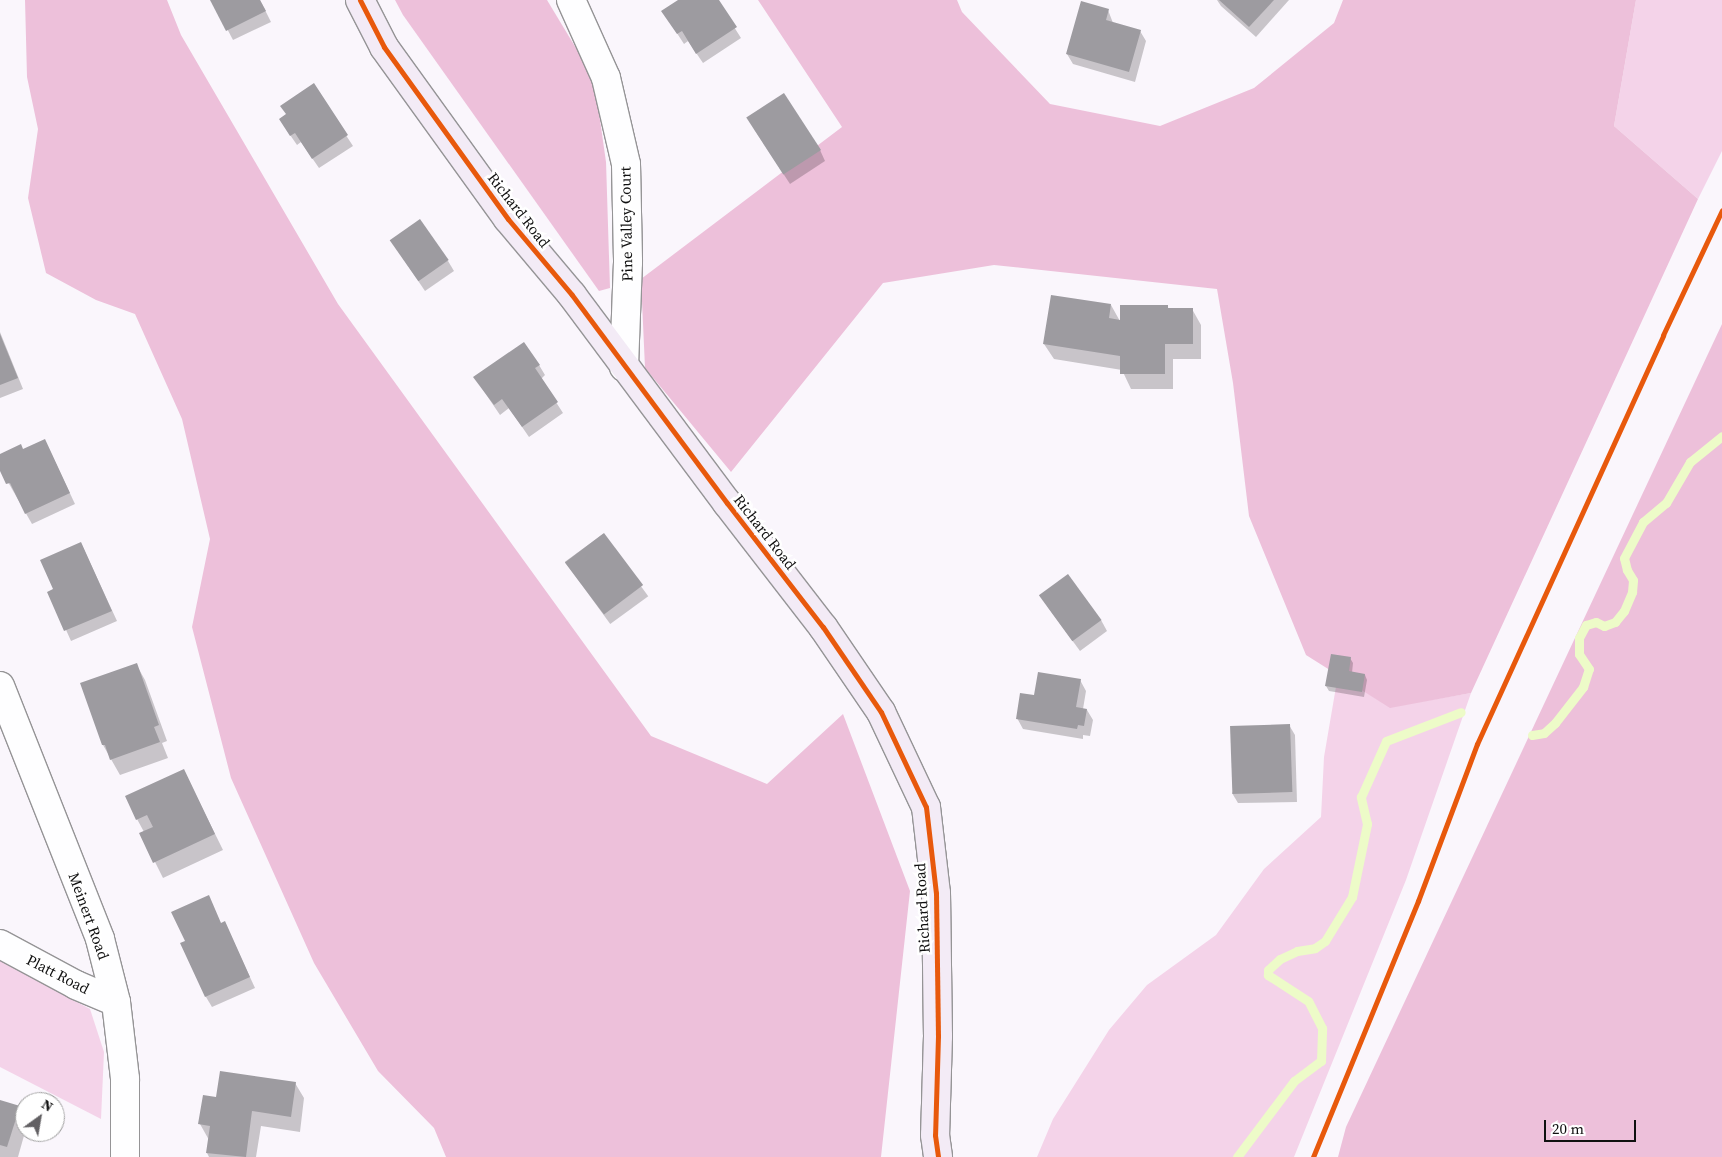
<!DOCTYPE html>
<html>
<head>
<meta charset="utf-8">
<style>
  body { margin:0 }
  #map { position:relative; width:1722px; height:1157px; overflow:hidden; background:#faf6fc; font-family:"Source Serif 4",serif }
  div>[style] { position:absolute }
  [style*='--x'] { left:calc(var(--x)*1px); top:calc(var(--y)*1px); width:calc(var(--w)*1px); rotate:calc(var(--a)*1deg) }
  .green>* { inset:0; background:#f4d3e9 }
  .forest>* { inset:0; background:#edc0da }
  .shadow>* { inset:0; background:#0003; transform-origin:0 0 }
  .stream>* { height:9px; margin:-4.5px; padding:0 4.5px; transform-origin:4.5px; border-radius:4.5px; background:#edfbc8 }
  .building>* { inset:0; background:#9d9ba0; transform-origin:0 0 }
  .roads { filter:drop-shadow(1px 0 #959496) drop-shadow(-1px 0 #959496) drop-shadow(0 1px #959496) drop-shadow(0 -1px #959496) }
  .street>* { height:28px; margin:-14px; padding:0 14px; transform-origin:14px; border-radius:14px; background:#fefeff }
  .secondary>* { height:28px; margin:-14px; padding:0 14px; transform-origin:14px; border-radius:14px; background:#f3ebf6 }
  .cycleway>* { height:5px; margin:-2.5px; padding:0 2.5px; transform-origin:2.5px; border-radius:2.5px; background:#e8590c }
  span { translate:-50% -50%; white-space:nowrap; text-align:center; line-height:1.15; -webkit-text-stroke:5px #fff; paint-order:stroke }
  .street-label { font-size:15px; color:#101010 }
  .north { position:absolute; left:15px; top:1092px; width:50px; height:50px; box-sizing:border-box; background:#fff; border:1px solid #9f9f9f; border-radius:50%; rotate:32deg; font-size:14px; font-weight:700; line-height:20px; text-align:center; color:#101010 }
  .north::after { content:''; display:block; margin:auto; width:18px; height:22px; background:#626063; clip-path:polygon(50% 0,100% 100%,50% 72%,0 100%) }
  .scale { position:absolute; left:1544px; top:1120px; width:92px; height:22px; box-sizing:border-box; border:2px solid #101010; border-top:0; padding-left:6px; font-size:15px; line-height:18px; white-space:nowrap; color:#101010; -webkit-text-stroke:4px #fff; paint-order:stroke }
</style>
</head>
<body>
<div id="map">
  <div class="green">
    <div style="clip-path:polygon(1636px 0,1722px 0,1722px 151px,1698px 199px,1614px 126px)"></div>
    <div style="clip-path:polygon(1338px 675px,1390px 707px,1471px 693px,1406px 880px,1294px 1157px,1037px 1157px,1053px 1119px,1109px 1030px,1147px 985px,1216px 935px,1264px 869px,1321px 817px,1324px 757px)"></div>
    <div style="clip-path:polygon(0 961px,90px 1009px,104px 1052px,101px 1119px,0 1067px)"></div>
  </div>
  <div class="forest">
    <div style="clip-path:polygon(25px 0,167px 0,181px 35px,338px 304px,651px 736px,767px 784px,843px 714px,910px 891px,881px 1157px,446px 1157px,434px 1128px,378px 1071px,314px 963px,231px 778px,192px 627px,210px 539px,182px 419px,135px 314px,96px 300px,46px 273px,28px 198px,38px 129px,27px 77px)"></div>
    <div style="clip-path:polygon(395px 0,547px 0,594px 78px,606px 162px,610px 288px,599px 291px,403px 15px)"></div>
    <div style="clip-path:polygon(758px 0,957px 0,962px 12px,1050px 104px,1160px 126px,1254px 88px,1334px 23px,1343px 0,1636px 0,1614px 126px,1698px 199px,1471px 693px,1390px 708px,1306px 655px,1249px 516px,1233px 383px,1217px 289px,994px 265px,883px 283px,731px 472px,645px 368px,641px 279px,842px 127px)"></div>
    <div style="clip-path:polygon(1722px 324px,1722px 1157px,1338px 1157px,1346px 1127px)"></div>
  </div>
  <div class="shadow">
    <div style="clip-path:polygon(212px 0,260px 0,271px 22px,233px 40px)"></div>
    <div style="clip-path:polygon(680px 0,717px 0,741px 38px,703px 63px,688px 41px,684px 44px,669px 21px)"></div>
    <div style="clip-path:polygon(1217px 0,1289px 0,1256px 37px,1221px 6px)"></div>
    <div style="clip-path:polygon(1108px 10px,1113px 23px,1140px 31px,1146px 41px,1135px 82px,1073px 64px,1067px 54px)"></div>
    <div style="clip-path:polygon(313px 85px,353px 146px,319px 168px,301px 142px,297px 145px,286px 129px,287px 115px)"></div>
    <div style="clip-path:polygon(754px 129px,820px 150px,825px 161px,790px 184px)"></div>
    <div style="clip-path:polygon(398px 251px,448px 261px,454px 271px,425px 291px)"></div>
    <div style="clip-path:polygon(1111px 305px,1121px 323px,1167px 306px,1169px 309px,1192px 309px,1201px 325px,1201px 359px,1173px 359px,1173px 389px,1131px 389px,1122px 370px,1054px 359px,1044px 344px)"></div>
    <div style="clip-path:polygon(0 332px,23px 389px,0 398px)"></div>
    <div style="clip-path:polygon(539px 365px,545px 375px,541px 379px,563px 413px,529px 437px,509px 408px,500px 415px,481px 387px)"></div>
    <div style="clip-path:polygon(23px 450px,50px 451px,75px 504px,32px 524px,0 468px,0 456px)"></div>
    <div style="left:603px;top:534px;width:77px;height:47px;rotate:54deg"></div>
    <div style="clip-path:polygon(81px 543px,117px 621px,71px 641px,49px 592px,54px 590px)"></div>
    <div style="clip-path:polygon(1047px 606px,1101px 620px,1107px 631px,1080px 651px)"></div>
    <div style="clip-path:polygon(1350px 658px,1353px 663px,1352px 673px,1365px 675px,1367px 680px,1364px 697px,1329px 691px,1326px 686px)"></div>
    <div style="clip-path:polygon(136px 664px,145px 680px,167px 741px,162px 743px,168px 758px,120px 775px,103px 745px)"></div>
    <div style="clip-path:polygon(1080px 680px,1086px 691px,1083px 709px,1087px 710px,1093px 720px,1090px 736px,1083px 735px,1083px 739px,1023px 729px,1017px 718px)"></div>
    <div style="clip-path:polygon(1289px 725px,1295px 735px,1297px 802px,1238px 803px,1232px 793px)"></div>
    <div style="clip-path:polygon(184px 771px,223px 850px,163px 878px,141px 834px,144px 832px,137px 819px)"></div>
    <div style="clip-path:polygon(225px 923px,255px 988px,212px 1007px,206px 997px,186px 942px)"></div>
    <div style="clip-path:polygon(295px 1083px,304px 1098px,300px 1132px,261px 1126px,256px 1157px,209px 1157px,207px 1153px,209px 1140px,200px 1124px)"></div>
    <div style="clip-path:polygon(0 1102px,19px 1107px,25px 1118px,25px 1132px,18px 1157px,0 1157px)"></div>
  </div>
  <div class="stream">
    <div style="--x:1532;--y:735;--w:12;--a:-9"></div>
    <div style="--x:1544;--y:733;--w:15;--a:-42"></div>
    <div style="--x:1555;--y:723;--w:46;--a:-52.1"></div>
    <div style="--x:1583;--y:687;--w:19;--a:-72"></div>
    <div style="--x:1589;--y:669;--w:18;--a:-124"></div>
    <div style="--x:1579;--y:654;--w:16;--a:-90"></div>
    <div style="--x:1579;--y:638;--w:15;--a:-62"></div>
    <div style="--x:1586;--y:625;--w:10;--a:-17"></div>
    <div style="--x:1596;--y:622;--w:9;--a:27"></div>
    <div style="--x:1604;--y:626;--w:12;--a:-20"></div>
    <div style="--x:1615;--y:622;--w:14;--a:-51"></div>
    <div style="--x:1624;--y:611;--w:21;--a:-67"></div>
    <div style="--x:1632;--y:592;--w:12;--a:-85"></div>
    <div style="--x:1633;--y:580;--w:12;--a:-121"></div>
    <div style="--x:1627;--y:570;--w:12;--a:-104"></div>
    <div style="--x:1624;--y:558;--w:41;--a:-62.2"></div>
    <div style="--x:1643;--y:522;--w:30;--a:-40"></div>
    <div style="--x:1666;--y:503;--w:48;--a:-59.7"></div>
    <div style="--x:1690;--y:462;--w:41;--a:-39.1"></div>
    <div style="--x:1237;--y:1157;--w:95;--a:-53.1"></div>
    <div style="--x:1294;--y:1081;--w:34;--a:-37"></div>
    <div style="--x:1321;--y:1061;--w:33;--a:-88"></div>
    <div style="--x:1322;--y:1028;--w:30;--a:-117"></div>
    <div style="--x:1308;--y:1001;--w:48;--a:-147"></div>
    <div style="--x:1268;--y:975;--w:5;--a:-90"></div>
    <div style="--x:1268;--y:970;--w:16;--a:-43"></div>
    <div style="--x:1280;--y:959;--w:19;--a:-25"></div>
    <div style="--x:1297;--y:951;--w:18;--a:-9"></div>
    <div style="--x:1315;--y:948;--w:12;--a:-35"></div>
    <div style="--x:1325;--y:941;--w:52;--a:-58.5"></div>
    <div style="--x:1352;--y:897;--w:75;--a:-78.4"></div>
    <div style="--x:1367;--y:824;--w:28;--a:-103"></div>
    <div style="--x:1361;--y:797;--w:61;--a:-65.9"></div>
    <div style="--x:1386;--y:741;--w:80;--a:-21.1"></div>
  </div>
  <div class="building">
    <div style="clip-path:polygon(210px 0,260px 0,266px 11px,226px 31px)"></div>
    <div style="clip-path:polygon(678px 0,719px 0,737px 27px,696px 54px,682px 31px,677px 34px,661px 11px)"></div>
    <div style="clip-path:polygon(1219px 0,1274px 0,1249px 27px)"></div>
    <div style="clip-path:polygon(1081px 1px,1109px 9px,1106px 20px,1141px 30px,1129px 72px,1066px 54px)"></div>
    <div style="clip-path:polygon(314px 83px,348px 135px,312px 159px,295px 133px,290px 136px,279px 119px,286px 114px,280px 106px)"></div>
    <div style="left:784px;top:93px;width:68px;height:45px;rotate:57deg"></div>
    <div style="left:420px;top:219px;width:50px;height:37px;rotate:55deg"></div>
    <div style="clip-path:polygon(1051px 295px,1111px 304px,1109px 318px,1120px 320px,1120px 305px,1168px 305px,1168px 308px,1193px 308px,1193px 344px,1165px 344px,1165px 374px,1120px 374px,1120px 356px,1043px 344px)"></div>
    <div style="clip-path:polygon(0 334px,18px 378px,0 385px)"></div>
    <div style="clip-path:polygon(524px 342px,540px 365px,535px 368px,558px 402px,522px 427px,502px 399px,494px 405px,473px 377px)"></div>
    <div style="clip-path:polygon(45px 439px,70px 493px,25px 514px,10px 483px,6px 484px,0 471px,0 454px,21px 444px,23px 449px)"></div>
    <div style="left:604px;top:533px;width:65px;height:49px;rotate:53deg"></div>
    <div style="clip-path:polygon(81px 542px,112px 611px,64px 631px,47px 592px,53px 589px,40px 560px)"></div>
    <div style="left:1068px;top:574px;width:57px;height:36px;rotate:54deg"></div>
    <div style="clip-path:polygon(1331px 654px,1351px 657px,1349px 671px,1365px 674px,1362px 692px,1325px 686px)"></div>
    <div style="clip-path:polygon(137px 663px,159px 725px,154px 727px,160px 742px,110px 760px,105px 745px,102px 745px,80px 683px)"></div>
    <div style="clip-path:polygon(1038px 672px,1081px 679px,1076px 707px,1087px 709px,1084px 726px,1078px 725px,1077px 729px,1016px 719px,1020px 693px,1034px 695px)"></div>
    <div style="left:1290px;top:724px;width:68px;height:60px;rotate:88deg"></div>
    <div style="clip-path:polygon(184px 769px,215px 834px,153px 863px,139px 833px,153px 827px,147px 815px,136px 820px,125px 796px)"></div>
    <div style="clip-path:polygon(209px 895px,221px 923px,225px 921px,250px 977px,205px 997px,180px 943px,185px 941px,171px 912px)"></div>
    <div style="clip-path:polygon(220px 1071px,296px 1082px,291px 1117px,252px 1111px,246px 1157px,206px 1153px,210px 1126px,198px 1124px,203px 1095px,216px 1097px)"></div>
    <div style="clip-path:polygon(0 1100px,20px 1106px,7px 1147px,0 1145px)"></div>
  </div>
  <div class="roads">
    <div class="street">
      <div style="--x:571;--y:0;--w:85;--a:65.8"></div>
      <div style="--x:606;--y:78;--w:88;--a:76.9"></div>
      <div style="--x:626;--y:164;--w:98;--a:88.8"></div>
      <div style="--x:628;--y:262;--w:105;--a:92.2"></div>
      <div style="--x:0;--y:686;--w:272;--a:68.4"></div>
      <div style="--x:100;--y:939;--w:65;--a:75.7"></div>
      <div style="--x:116;--y:1002;--w:78;--a:83.3"></div>
      <div style="--x:125;--y:1079;--w:78;--a:90"></div>
      <div style="--x:0;--y:944;--w:86;--a:28.3"></div>
      <div style="--x:76;--y:985;--w:43;--a:23"></div>
    </div>
    <div class="secondary">
      <div style="--x:360;--y:0;--w:53;--a:62.9"></div>
      <div style="--x:384;--y:47;--w:212;--a:54.2"></div>
      <div style="--x:508;--y:219;--w:99;--a:49.9"></div>
      <div style="--x:572;--y:295;--w:259;--a:53.3"></div>
      <div style="--x:727;--y:503;--w:157;--a:52.3"></div>
      <div style="--x:823;--y:627;--w:103;--a:55.7"></div>
      <div style="--x:881;--y:712;--w:105;--a:64.7"></div>
      <div style="--x:926;--y:807;--w:87;--a:83.4"></div>
      <div style="--x:936;--y:893;--w:143;--a:89.2"></div>
      <div style="--x:938;--y:1036;--w:99;--a:91.7"></div>
      <div style="--x:935;--y:1135;--w:22;--a:82"></div>
    </div>
  </div>
  <div class="cycleway">
    <div style="--x:360;--y:0;--w:53;--a:62.9"></div>
    <div style="--x:384;--y:47;--w:212;--a:54.2"></div>
    <div style="--x:508;--y:219;--w:99;--a:49.9"></div>
    <div style="--x:572;--y:295;--w:259;--a:53.3"></div>
    <div style="--x:727;--y:503;--w:157;--a:52.3"></div>
    <div style="--x:823;--y:627;--w:103;--a:55.7"></div>
    <div style="--x:881;--y:712;--w:105;--a:64.7"></div>
    <div style="--x:926;--y:807;--w:87;--a:83.4"></div>
    <div style="--x:936;--y:893;--w:143;--a:89.2"></div>
    <div style="--x:938;--y:1036;--w:99;--a:91.7"></div>
    <div style="--x:935;--y:1135;--w:22;--a:82"></div>
    <div style="--x:1313;--y:1157;--w:277;--a:-67.7"></div>
    <div style="--x:1418;--y:901;--w:168;--a:-69.4"></div>
    <div style="--x:1477;--y:744;--w:449;--a:-65.5"></div>
    <div style="--x:1663;--y:335;--w:138;--a:-64.7"></div>
  </div>
  <div class="street-label">
    <span style="left:519px;top:210px;rotate:52deg">Richard Road</span>
    <span style="left:626px;top:224px;rotate:-91deg">Pine Valley Court</span>
    <span style="left:765px;top:532px;rotate:52deg">Richard Road</span>
    <span style="left:922px;top:908px;rotate:-93deg">Richard Road</span>
    <span style="left:89px;top:916px;rotate:70deg">Meinert Road</span>
    <span style="left:58px;top:974px;rotate:27deg">Platt Road</span>
  </div>
  <div class="north">N</div>
  <div class="scale">20 m</div>
</div>
</body>
</html>
